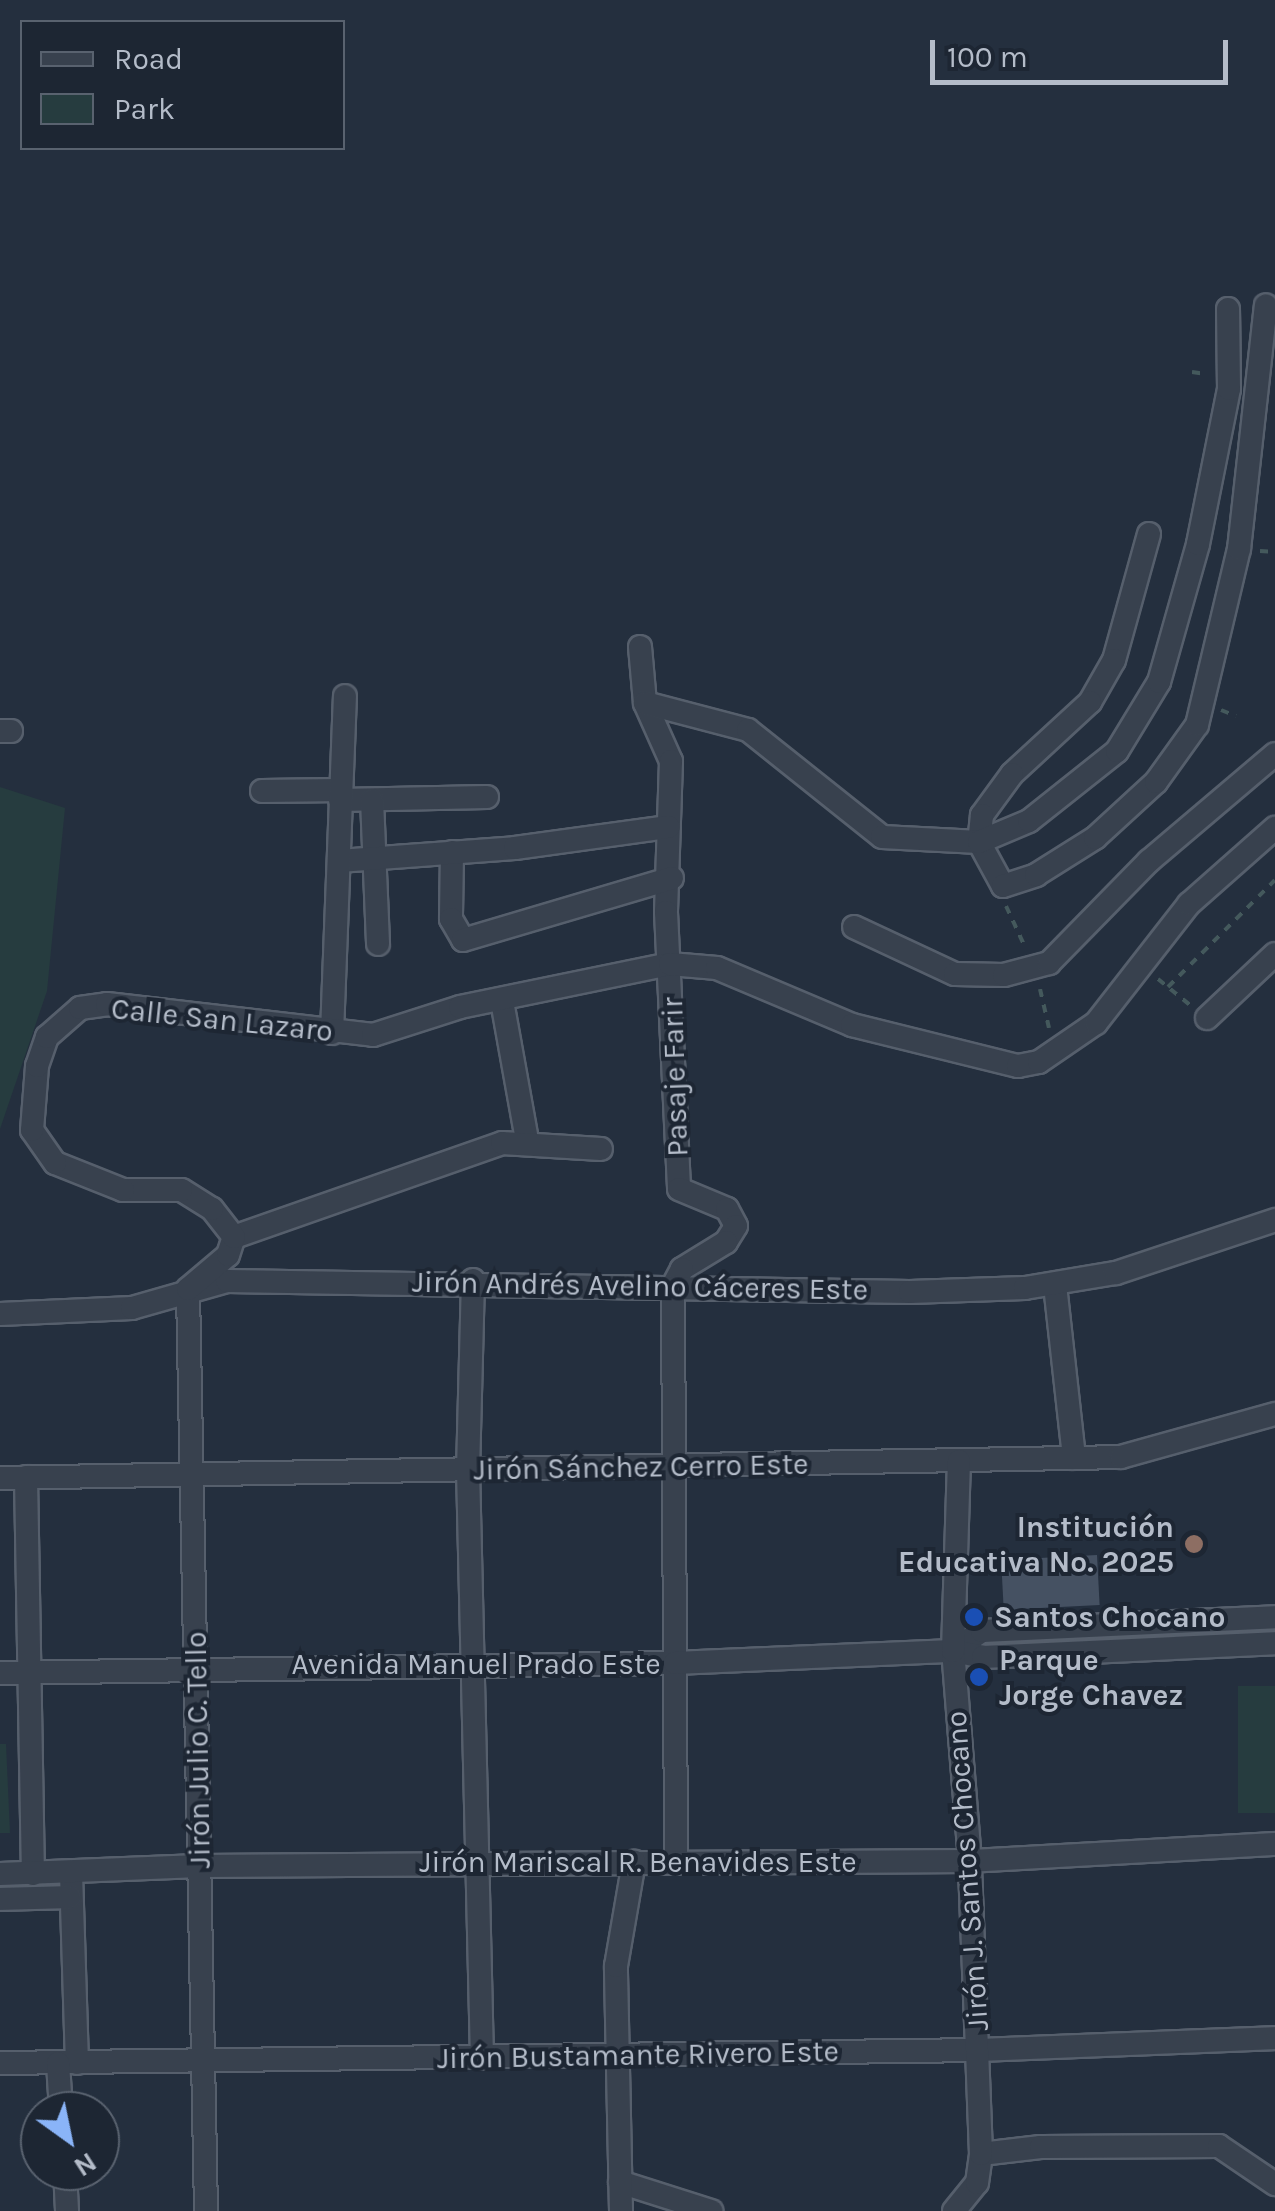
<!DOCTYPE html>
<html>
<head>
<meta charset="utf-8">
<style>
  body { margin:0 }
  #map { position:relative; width:1275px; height:2211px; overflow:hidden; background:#242f3e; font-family:Karla,sans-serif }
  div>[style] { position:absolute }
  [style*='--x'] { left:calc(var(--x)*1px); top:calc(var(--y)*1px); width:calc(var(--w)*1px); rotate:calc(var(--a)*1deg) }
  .green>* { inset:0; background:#263c3f; transform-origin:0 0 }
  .building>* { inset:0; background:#455162; transform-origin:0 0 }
  .path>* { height:4px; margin-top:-2px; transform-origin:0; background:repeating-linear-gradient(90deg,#44595c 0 8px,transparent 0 16px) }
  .roads { filter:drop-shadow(2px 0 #565f6c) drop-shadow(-2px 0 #565f6c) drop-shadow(0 2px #565f6c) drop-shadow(0 -2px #565f6c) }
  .minor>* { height:22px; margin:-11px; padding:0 11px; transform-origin:11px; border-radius:11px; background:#38414e }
  .dots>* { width:28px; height:28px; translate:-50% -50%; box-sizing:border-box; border:5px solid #1d2633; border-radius:50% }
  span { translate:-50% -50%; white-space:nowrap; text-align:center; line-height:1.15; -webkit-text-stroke:8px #1d2633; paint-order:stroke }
  .street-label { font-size:30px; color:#b4bcc9 }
  .poi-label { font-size:30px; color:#b4bcc9; font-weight:700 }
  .right { translate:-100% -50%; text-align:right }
  .left { translate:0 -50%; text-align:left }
  .legend { position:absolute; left:20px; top:20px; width:325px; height:130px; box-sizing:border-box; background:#1d2633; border:2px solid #59626f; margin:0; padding:12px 18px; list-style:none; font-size:30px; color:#b4bcc9 }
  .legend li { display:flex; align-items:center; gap:20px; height:50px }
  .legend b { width:50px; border:2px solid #59626f }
  .north { position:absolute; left:20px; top:2091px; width:100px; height:100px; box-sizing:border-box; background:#1d2633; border:2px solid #59626f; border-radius:50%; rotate:147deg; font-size:28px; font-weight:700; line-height:40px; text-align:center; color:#b4bcc9 }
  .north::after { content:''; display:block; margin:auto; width:35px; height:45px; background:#8ab4f8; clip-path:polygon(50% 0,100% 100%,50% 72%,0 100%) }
  .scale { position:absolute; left:930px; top:40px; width:298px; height:45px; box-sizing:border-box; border:5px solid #b4bcc9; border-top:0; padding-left:12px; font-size:30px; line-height:35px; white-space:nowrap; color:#b4bcc9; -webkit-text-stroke:8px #1d2633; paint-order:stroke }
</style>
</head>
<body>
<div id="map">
  <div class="green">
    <div style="clip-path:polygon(0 787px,65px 808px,47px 991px,0 1129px)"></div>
    <div style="left:1238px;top:1686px;width:37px;height:127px"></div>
    <div style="clip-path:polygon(0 1744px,6px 1744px,10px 1833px,0 1833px)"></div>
  </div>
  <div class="building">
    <div style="left:1097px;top:1555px;width:50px;height:96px;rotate:87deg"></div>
  </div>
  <div class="path">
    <div style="--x:1192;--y:372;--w:14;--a:8"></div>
    <div style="--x:1260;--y:551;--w:15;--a:4"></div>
    <div style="--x:1221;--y:710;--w:16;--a:22"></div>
    <div style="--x:1006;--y:906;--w:45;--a:65.1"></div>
    <div style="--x:1158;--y:979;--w:41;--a:39.1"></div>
    <div style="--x:1168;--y:987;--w:151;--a:-45"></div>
    <div style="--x:1040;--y:989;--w:40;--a:77"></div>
  </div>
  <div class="roads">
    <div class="minor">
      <div style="--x:1149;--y:534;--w:131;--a:105.5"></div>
      <div style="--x:1114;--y:660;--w:48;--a:119.7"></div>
      <div style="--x:1090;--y:702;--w:106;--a:137.3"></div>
      <div style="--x:1012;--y:774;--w:51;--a:126.2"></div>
      <div style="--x:982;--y:815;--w:27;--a:96"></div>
      <div style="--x:979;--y:842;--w:50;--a:61.4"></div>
      <div style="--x:1003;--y:886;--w:35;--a:-18"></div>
      <div style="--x:1036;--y:875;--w:70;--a:-32.1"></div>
      <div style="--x:1095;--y:838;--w:83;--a:-42.6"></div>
      <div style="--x:1156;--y:782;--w:70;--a:-54.3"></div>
      <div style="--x:1197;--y:725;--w:181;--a:-76.6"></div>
      <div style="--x:1239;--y:549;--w:245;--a:-83.7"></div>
      <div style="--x:640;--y:647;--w:56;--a:84.9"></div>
      <div style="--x:645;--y:703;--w:64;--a:65.9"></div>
      <div style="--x:671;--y:761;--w:151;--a:91.9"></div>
      <div style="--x:666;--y:912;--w:277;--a:87.3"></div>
      <div style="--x:679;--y:1189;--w:52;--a:22.6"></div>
      <div style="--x:727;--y:1209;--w:19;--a:62"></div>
      <div style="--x:736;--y:1226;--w:19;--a:122"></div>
      <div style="--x:726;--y:1242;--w:52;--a:148.5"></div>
      <div style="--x:682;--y:1269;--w:19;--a:118"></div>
      <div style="--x:673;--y:1286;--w:576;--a:89.7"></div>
      <div style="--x:645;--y:703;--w:106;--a:14.7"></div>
      <div style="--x:748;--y:730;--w:171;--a:38.6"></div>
      <div style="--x:882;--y:837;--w:97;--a:3"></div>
      <div style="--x:979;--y:842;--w:54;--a:-22.8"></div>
      <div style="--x:1029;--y:821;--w:112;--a:-38.5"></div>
      <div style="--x:1117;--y:751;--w:81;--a:-58.7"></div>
      <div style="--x:1159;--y:682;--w:143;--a:-74.2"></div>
      <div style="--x:1198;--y:544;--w:158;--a:-78.7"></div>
      <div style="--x:1229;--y:389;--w:80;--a:-90.7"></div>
      <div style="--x:0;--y:731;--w:11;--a:0"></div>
      <div style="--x:262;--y:791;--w:79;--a:-0.7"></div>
      <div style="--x:340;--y:800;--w:147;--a:-1.2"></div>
      <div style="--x:372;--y:800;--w:144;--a:87.6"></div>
      <div style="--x:452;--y:852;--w:67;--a:90.9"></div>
      <div style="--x:451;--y:919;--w:24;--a:60"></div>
      <div style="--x:463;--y:940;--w:218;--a:-16.5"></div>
      <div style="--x:339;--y:861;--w:176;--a:-4.2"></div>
      <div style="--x:515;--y:848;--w:155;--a:-7.8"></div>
      <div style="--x:854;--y:927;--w:111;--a:25"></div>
      <div style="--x:955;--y:974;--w:49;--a:1.2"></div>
      <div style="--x:1004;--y:975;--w:47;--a:-14.9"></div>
      <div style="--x:1049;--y:963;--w:143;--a:-45.6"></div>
      <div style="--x:1149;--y:861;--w:165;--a:-40.3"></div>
      <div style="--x:502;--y:1001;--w:141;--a:79.8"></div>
      <div style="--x:1207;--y:1018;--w:93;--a:-43.3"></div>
      <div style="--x:332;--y:1033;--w:337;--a:-87.8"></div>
      <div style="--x:234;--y:1237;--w:284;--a:-19.3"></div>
      <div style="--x:502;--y:1143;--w:99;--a:3.5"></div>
      <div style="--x:473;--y:1280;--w:189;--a:91.5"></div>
      <div style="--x:468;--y:1469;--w:589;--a:88.64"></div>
      <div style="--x:1055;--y:1285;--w:174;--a:83.7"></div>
      <div style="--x:0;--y:1314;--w:132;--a:-2.6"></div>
      <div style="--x:132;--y:1308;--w:99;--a:-15.9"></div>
      <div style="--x:227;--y:1281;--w:683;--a:0.92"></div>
      <div style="--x:910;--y:1292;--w:115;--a:-2"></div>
      <div style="--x:1025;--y:1288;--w:92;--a:-9.4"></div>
      <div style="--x:1116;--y:1273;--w:168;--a:-18.4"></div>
      <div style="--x:26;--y:1477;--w:397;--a:89"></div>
      <div style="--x:0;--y:1478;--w:1121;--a:-1.07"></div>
      <div style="--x:1121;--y:1457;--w:160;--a:-15.6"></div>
      <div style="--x:953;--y:1651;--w:35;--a:-35"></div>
      <div style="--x:982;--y:1631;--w:293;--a:-2.7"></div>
      <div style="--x:0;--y:1673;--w:675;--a:-0.85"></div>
      <div style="--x:675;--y:1663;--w:278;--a:-2.5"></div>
      <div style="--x:953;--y:1651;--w:31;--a:11"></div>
      <div style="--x:983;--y:1657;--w:292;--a:-2.7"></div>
      <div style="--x:71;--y:1873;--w:190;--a:88.2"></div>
      <div style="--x:0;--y:1874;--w:199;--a:-2.3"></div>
      <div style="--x:199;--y:1866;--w:771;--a:-0.37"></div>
      <div style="--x:970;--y:1861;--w:305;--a:-3.2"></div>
      <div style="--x:0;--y:1899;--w:70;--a:-1.6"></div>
      <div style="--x:0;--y:2063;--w:978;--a:-0.76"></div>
      <div style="--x:978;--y:2050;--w:297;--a:-2.3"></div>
      <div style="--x:58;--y:2063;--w:48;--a:86.4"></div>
      <div style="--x:981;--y:2154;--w:60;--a:-6.7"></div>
      <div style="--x:1041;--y:2147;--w:178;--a:-0.3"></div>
      <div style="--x:1219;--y:2146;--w:68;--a:34.2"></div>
      <div style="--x:65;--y:2171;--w:40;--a:87.1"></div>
      <div style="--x:620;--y:2182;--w:96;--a:17.7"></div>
      <div style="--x:206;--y:2211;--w:922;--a:-91.12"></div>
      <div style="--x:188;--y:1289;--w:52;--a:-40.4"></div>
      <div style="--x:228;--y:1255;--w:19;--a:-72"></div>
      <div style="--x:234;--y:1237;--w:36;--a:-128"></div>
      <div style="--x:212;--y:1209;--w:36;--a:-148"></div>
      <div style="--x:181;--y:1190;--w:58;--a:180"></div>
      <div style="--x:123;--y:1190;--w:73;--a:-158.3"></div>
      <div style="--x:55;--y:1163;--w:40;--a:-124.9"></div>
      <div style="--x:32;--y:1130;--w:64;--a:-85.5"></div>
      <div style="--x:37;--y:1066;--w:31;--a:-71"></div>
      <div style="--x:47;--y:1037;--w:44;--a:-41.3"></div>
      <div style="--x:80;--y:1008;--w:27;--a:-8"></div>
      <div style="--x:107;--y:1004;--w:268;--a:6.6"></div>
      <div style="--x:373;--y:1035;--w:91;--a:-17.8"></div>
      <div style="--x:460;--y:1007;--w:214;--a:-11.6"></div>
      <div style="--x:670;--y:964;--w:47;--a:4.9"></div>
      <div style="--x:717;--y:968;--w:147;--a:22.9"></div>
      <div style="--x:852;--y:1025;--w:171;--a:13.9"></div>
      <div style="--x:1018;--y:1066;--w:21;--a:-11"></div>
      <div style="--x:1039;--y:1062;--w:69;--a:-34.4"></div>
      <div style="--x:1096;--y:1023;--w:151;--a:-52"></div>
      <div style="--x:1189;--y:904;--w:115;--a:-41.5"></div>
      <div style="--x:621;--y:2211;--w:245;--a:-91.2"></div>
      <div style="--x:616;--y:1966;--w:106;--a:-80.2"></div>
      <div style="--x:954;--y:2211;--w:36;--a:-51"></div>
      <div style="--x:977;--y:2183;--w:29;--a:-82"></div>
      <div style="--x:981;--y:2154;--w:293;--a:-92.2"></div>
      <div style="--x:970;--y:1861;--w:211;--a:-94.6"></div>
      <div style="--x:953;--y:1651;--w:190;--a:-88.2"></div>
    </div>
  </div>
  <div class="dots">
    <div style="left:1194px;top:1544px;background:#8d6e63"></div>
    <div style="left:974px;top:1617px;background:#1a4fb4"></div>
    <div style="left:979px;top:1677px;background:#1a4fb4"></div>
  </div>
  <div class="street-label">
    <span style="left:222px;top:1020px;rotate:6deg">Calle San Lazaro</span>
    <span style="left:675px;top:1077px;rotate:-92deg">Pasaje Farir</span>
    <span style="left:640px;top:1286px;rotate:1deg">Jirón Andrés Avelino Cáceres Este</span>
    <span style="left:641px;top:1467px;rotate:-1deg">Jirón Sánchez Cerro Este</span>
    <span style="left:476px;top:1664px">Avenida Manuel Prado Este</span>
    <span style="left:198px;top:1750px;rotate:-91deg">Jirón Julio C. Tello</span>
    <span style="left:638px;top:1862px">Jirón Mariscal R. Benavides Este</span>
    <span style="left:967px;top:1871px;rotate:-94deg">Jirón J. Santos Chocano</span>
    <span style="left:638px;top:2055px;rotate:-1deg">Jirón Bustamante Rivero Este</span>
  </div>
  <div class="poi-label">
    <span class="right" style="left:1174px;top:1544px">Institución<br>Educativa No. 2025</span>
    <span class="left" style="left:994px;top:1617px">Santos Chocano</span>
    <span class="left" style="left:999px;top:1677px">Parque<br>Jorge Chavez</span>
  </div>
  <ul class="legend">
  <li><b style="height:12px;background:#38414e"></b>Road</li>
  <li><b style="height:28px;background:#263c3f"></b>Park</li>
  </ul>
  <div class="north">N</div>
  <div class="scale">100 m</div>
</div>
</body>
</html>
